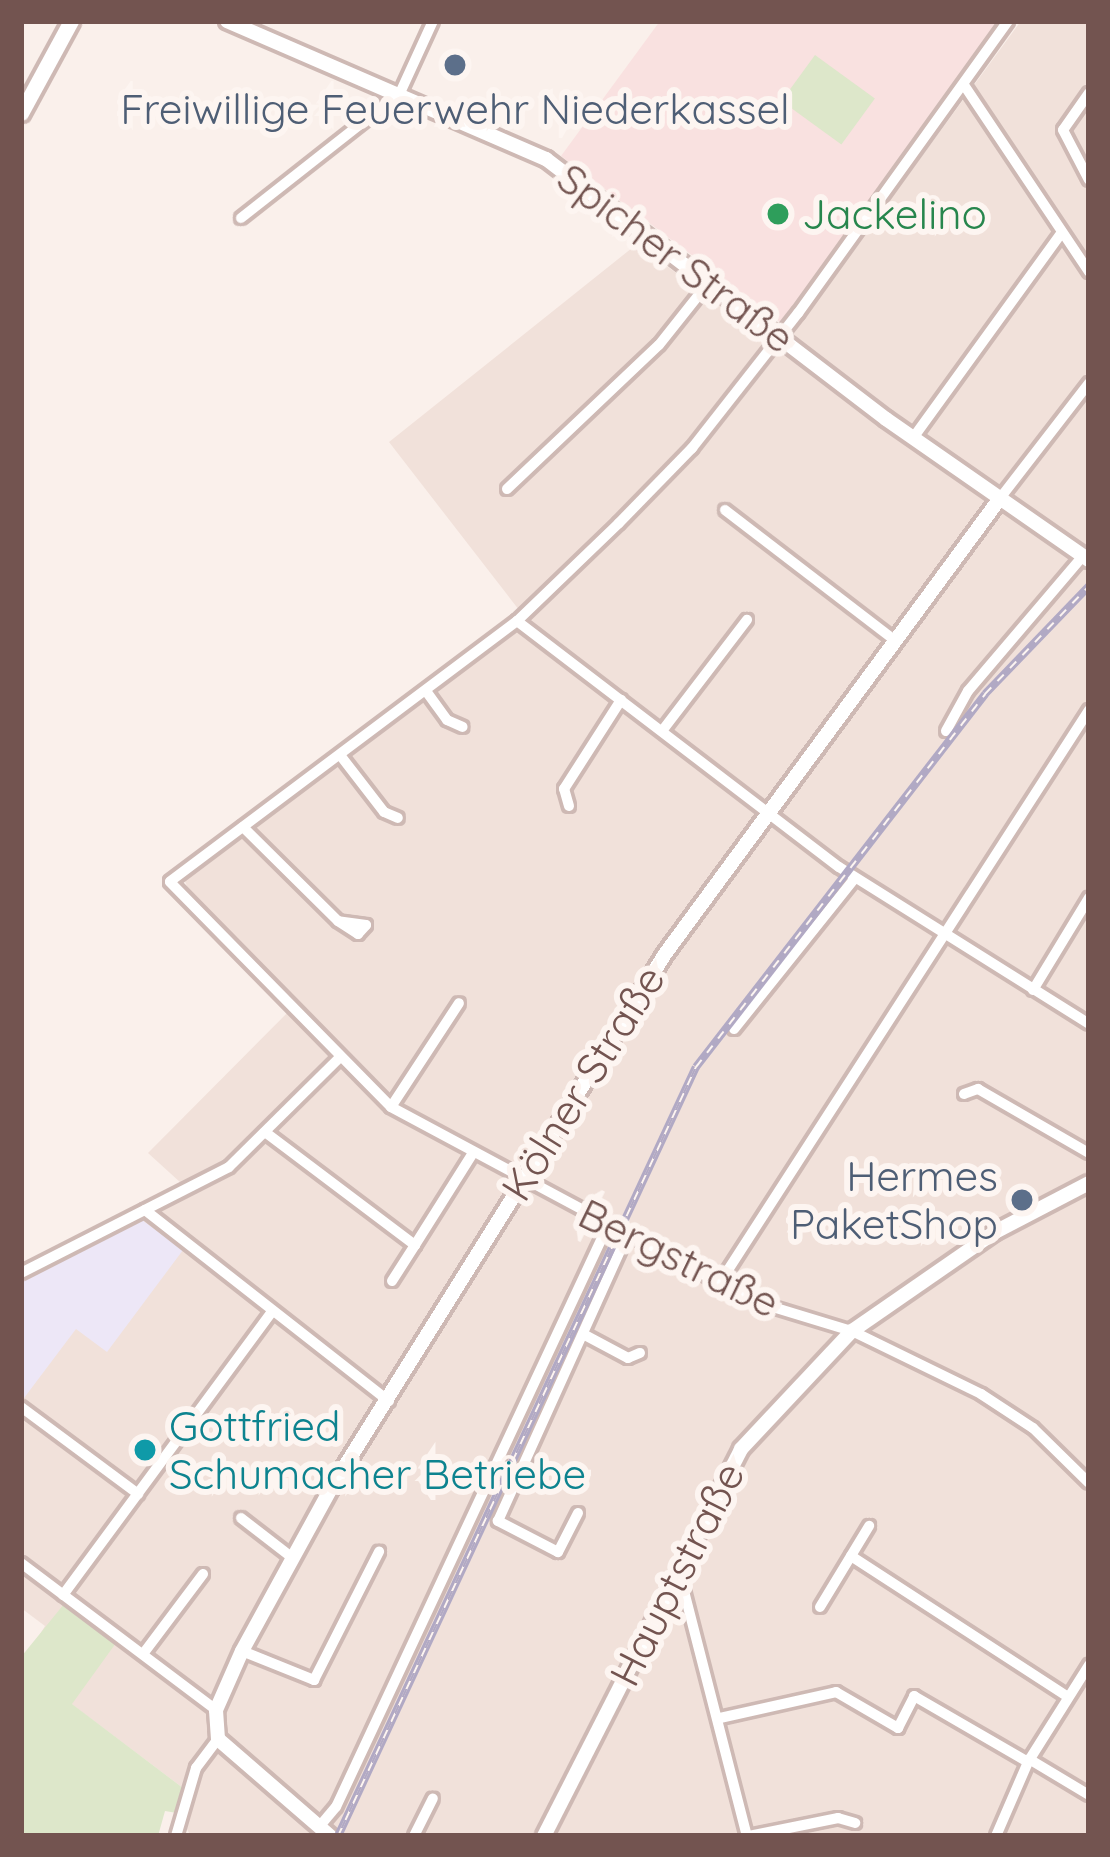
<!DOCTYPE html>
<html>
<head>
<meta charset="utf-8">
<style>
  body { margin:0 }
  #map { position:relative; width:1110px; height:1857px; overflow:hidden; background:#faf0eb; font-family:Quicksand,sans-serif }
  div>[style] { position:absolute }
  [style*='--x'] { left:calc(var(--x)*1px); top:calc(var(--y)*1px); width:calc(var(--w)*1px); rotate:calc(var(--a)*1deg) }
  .residential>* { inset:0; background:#f1e1da }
  .commercial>* { inset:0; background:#f9e1e0 }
  .education>* { inset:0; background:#ede7f7 }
  .green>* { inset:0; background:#dde7ca; transform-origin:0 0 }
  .roads { filter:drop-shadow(3px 0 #ceb9b4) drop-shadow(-3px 0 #ceb9b4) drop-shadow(0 3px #ceb9b4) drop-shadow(0 -3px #ceb9b4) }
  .minor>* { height:10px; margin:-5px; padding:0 5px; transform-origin:5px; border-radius:5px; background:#fff }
  .tertiary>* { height:14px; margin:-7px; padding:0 7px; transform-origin:7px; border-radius:7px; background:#fff }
  .secondary>* { height:15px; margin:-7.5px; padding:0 7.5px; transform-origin:7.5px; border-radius:7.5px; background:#fff }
  .rail>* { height:8px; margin-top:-4px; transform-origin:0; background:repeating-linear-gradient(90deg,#fdf5f1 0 9px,#b1a9c4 0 18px); box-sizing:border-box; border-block:3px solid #b1a9c4 }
  .dots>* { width:33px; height:33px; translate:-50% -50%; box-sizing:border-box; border:6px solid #fdf5f1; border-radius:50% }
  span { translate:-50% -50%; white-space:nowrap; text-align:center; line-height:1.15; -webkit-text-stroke:12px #fdf5f1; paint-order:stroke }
  .service-label { font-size:42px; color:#4e5e75 }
  .right { translate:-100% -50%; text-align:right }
  .leisure-label { font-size:42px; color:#27864d }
  .left { translate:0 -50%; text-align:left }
  .street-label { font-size:42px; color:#735450 }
  .culture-label { font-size:42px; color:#0d838f }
  .frame { position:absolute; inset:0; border:24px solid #735450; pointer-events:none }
</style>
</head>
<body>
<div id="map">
  <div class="residential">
    <div style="clip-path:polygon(1021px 21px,1089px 21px,1089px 1836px,191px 1836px,177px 1813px,183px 1788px,21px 1666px,45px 1626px,21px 1608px,21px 1277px,192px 1193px,148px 1153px,295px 1005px,194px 903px,184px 879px,519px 610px,389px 442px,637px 244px,780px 350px)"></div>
  </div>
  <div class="commercial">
    <div style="clip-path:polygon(660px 21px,1000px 21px,781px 323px,561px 156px)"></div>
  </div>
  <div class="education">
    <div style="clip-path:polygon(138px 1217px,183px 1250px,107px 1352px,76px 1329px,21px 1402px,21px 1277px)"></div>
  </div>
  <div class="green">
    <div style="left:815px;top:55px;width:74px;height:57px;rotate:36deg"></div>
    <div style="clip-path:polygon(64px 1604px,116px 1643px,72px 1704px,183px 1788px,177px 1813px,165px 1811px,158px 1836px,21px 1836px,21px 1657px)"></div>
  </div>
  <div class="roads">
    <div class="minor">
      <div style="--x:1008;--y:21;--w:360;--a:125.7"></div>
      <div style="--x:798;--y:313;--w:172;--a:128.1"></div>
      <div style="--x:692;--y:448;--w:105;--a:134.2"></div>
      <div style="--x:619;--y:523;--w:141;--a:136.1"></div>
      <div style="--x:517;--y:621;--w:434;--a:143.1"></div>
      <div style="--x:170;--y:882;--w:315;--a:45.5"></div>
      <div style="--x:391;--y:1107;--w:411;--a:28.2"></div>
      <div style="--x:753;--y:1301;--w:103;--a:16.9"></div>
      <div style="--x:852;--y:1331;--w:144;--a:26"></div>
      <div style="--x:981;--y:1394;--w:62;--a:33.2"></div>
      <div style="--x:1033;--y:1428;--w:78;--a:44.5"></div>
      <div style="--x:964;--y:85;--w:225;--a:56.2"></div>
      <div style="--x:1089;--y:93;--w:45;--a:125.1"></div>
      <div style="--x:1063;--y:130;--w:56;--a:62.5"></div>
      <div style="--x:241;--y:218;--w:202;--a:-38.2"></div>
      <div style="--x:400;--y:93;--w:79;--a:-65.4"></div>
      <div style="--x:913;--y:438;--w:254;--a:-54.1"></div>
      <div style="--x:507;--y:489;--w:209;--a:-43.5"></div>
      <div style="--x:659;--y:345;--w:80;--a:-51.6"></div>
      <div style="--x:1001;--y:497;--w:144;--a:-52.3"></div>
      <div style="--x:725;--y:510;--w:212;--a:37.5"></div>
      <div style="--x:517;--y:621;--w:405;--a:37.4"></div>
      <div style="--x:839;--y:867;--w:295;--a:32.1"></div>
      <div style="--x:426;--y:691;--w:36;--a:54"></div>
      <div style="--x:447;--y:720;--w:17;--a:24"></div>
      <div style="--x:662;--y:731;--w:140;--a:-52.6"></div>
      <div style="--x:946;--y:731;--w:46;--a:-61.2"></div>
      <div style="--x:968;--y:691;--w:177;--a:-49.6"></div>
      <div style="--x:340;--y:755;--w:72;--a:52.3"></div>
      <div style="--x:384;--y:812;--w:15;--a:23"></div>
      <div style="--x:569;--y:806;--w:18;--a:-106"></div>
      <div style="--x:564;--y:789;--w:106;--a:-57.4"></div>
      <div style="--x:243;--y:827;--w:134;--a:44.7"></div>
      <div style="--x:338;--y:921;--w:24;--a:33"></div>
      <div style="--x:358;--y:934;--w:12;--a:-48"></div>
      <div style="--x:366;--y:925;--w:28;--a:-172"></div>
      <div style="--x:1033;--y:990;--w:108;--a:-58.7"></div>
      <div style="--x:734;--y:1029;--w:193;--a:-51.3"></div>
      <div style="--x:964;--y:1094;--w:15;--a:-20"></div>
      <div style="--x:978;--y:1089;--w:128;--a:30"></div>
      <div style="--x:391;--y:1107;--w:124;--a:-56.8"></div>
      <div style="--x:265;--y:1132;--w:188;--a:37"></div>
      <div style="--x:415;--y:1245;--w:109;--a:-57.8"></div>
      <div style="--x:145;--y:1210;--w:310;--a:38.1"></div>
      <div style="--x:21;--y:1273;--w:233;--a:-27"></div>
      <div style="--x:229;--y:1167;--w:155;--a:-44.7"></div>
      <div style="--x:392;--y:1281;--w:43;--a:-57.4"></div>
      <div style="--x:719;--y:1284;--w:683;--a:-57.19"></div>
      <div style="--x:583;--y:1334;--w:51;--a:28.1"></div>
      <div style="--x:628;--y:1358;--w:13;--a:-23"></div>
      <div style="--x:21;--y:1407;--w:146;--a:36.6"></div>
      <div style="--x:578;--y:1513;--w:44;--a:117.1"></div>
      <div style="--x:558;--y:1552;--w:68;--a:-152.7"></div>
      <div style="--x:498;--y:1521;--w:314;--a:-65.7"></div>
      <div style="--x:241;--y:1518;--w:62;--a:37.8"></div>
      <div style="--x:851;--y:1556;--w:255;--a:33"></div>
      <div style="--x:21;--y:1563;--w:244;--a:37"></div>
      <div style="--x:672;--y:1580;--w:16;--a:43"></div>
      <div style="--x:684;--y:1591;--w:253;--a:75.6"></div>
      <div style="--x:63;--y:1595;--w:352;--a:-53.6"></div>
      <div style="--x:820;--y:1607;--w:95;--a:-58.8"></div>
      <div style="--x:242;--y:1651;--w:78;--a:21.9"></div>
      <div style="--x:314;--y:1680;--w:144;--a:-63.1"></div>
      <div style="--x:143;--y:1654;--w:100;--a:-53.1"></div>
      <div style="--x:720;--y:1718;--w:119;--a:-12.6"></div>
      <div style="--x:836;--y:1692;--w:72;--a:30.1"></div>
      <div style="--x:898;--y:1728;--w:36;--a:-63"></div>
      <div style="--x:914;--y:1696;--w:132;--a:30.1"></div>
      <div style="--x:1029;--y:1759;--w:70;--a:31"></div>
      <div style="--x:319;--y:1827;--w:26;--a:-50"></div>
      <div style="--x:336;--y:1807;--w:642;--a:-64.95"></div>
      <div style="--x:176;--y:1836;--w:71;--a:-73.6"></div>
      <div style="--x:196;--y:1768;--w:36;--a:-53"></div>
      <div style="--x:414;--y:1836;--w:42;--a:-63.4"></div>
      <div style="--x:749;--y:1836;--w:91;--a:-11.4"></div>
      <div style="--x:838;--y:1818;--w:18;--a:16"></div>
      <div style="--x:996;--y:1836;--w:81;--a:-66.6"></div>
      <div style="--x:1028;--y:1762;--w:115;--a:-57.8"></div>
    </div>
    <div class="tertiary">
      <div style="--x:227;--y:21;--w:348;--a:23.4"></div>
      <div style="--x:546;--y:159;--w:428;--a:37.4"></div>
      <div style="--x:886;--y:419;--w:247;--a:34.8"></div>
      <div style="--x:330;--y:1836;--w:148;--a:-139.1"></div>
      <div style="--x:218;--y:1739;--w:29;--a:-94"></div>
      <div style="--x:216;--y:1710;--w:64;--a:-66.2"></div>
      <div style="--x:242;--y:1651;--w:183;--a:-61.3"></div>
      <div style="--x:330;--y:1490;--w:632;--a:-57.99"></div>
      <div style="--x:665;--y:954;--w:567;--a:-53.68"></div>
      <div style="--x:544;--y:1836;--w:434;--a:-63"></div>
      <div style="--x:741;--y:1449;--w:162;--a:-46.8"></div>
      <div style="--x:852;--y:1331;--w:174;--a:-34.7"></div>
      <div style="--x:995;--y:1232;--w:106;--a:-27.5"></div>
    </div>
    <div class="secondary">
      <div style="--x:21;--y:113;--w:105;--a:-61.5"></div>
    </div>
  </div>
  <div class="rail">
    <div style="--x:338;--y:1836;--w:848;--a:-65.04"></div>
    <div style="--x:696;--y:1067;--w:472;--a:-52.2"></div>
    <div style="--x:985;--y:694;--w:150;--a:-46.1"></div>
  </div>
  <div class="dots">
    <div style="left:455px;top:65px;background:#5c6f8a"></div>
    <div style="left:778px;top:214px;background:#2e9e5b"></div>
    <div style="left:1022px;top:1200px;background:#5c6f8a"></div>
    <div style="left:145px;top:1450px;background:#0f9aa8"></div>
  </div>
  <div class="service-label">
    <span style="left:455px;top:109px">Freiwillige Feuerwehr Niederkassel</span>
    <span class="right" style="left:998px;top:1200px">Hermes<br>PaketShop</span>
  </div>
  <div class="leisure-label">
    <span class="left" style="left:802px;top:214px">Jackelino</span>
  </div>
  <div class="street-label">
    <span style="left:676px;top:258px;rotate:37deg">Spicher Straße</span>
    <span style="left:583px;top:1083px;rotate:-58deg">Kölner Straße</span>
    <span style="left:679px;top:1258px;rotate:26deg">Bergstraße</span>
    <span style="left:677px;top:1574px;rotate:-63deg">Hauptstraße</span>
  </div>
  <div class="culture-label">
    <span class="left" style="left:169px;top:1450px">Gottfried<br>Schumacher Betriebe</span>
  </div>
  <div class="frame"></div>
</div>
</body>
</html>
